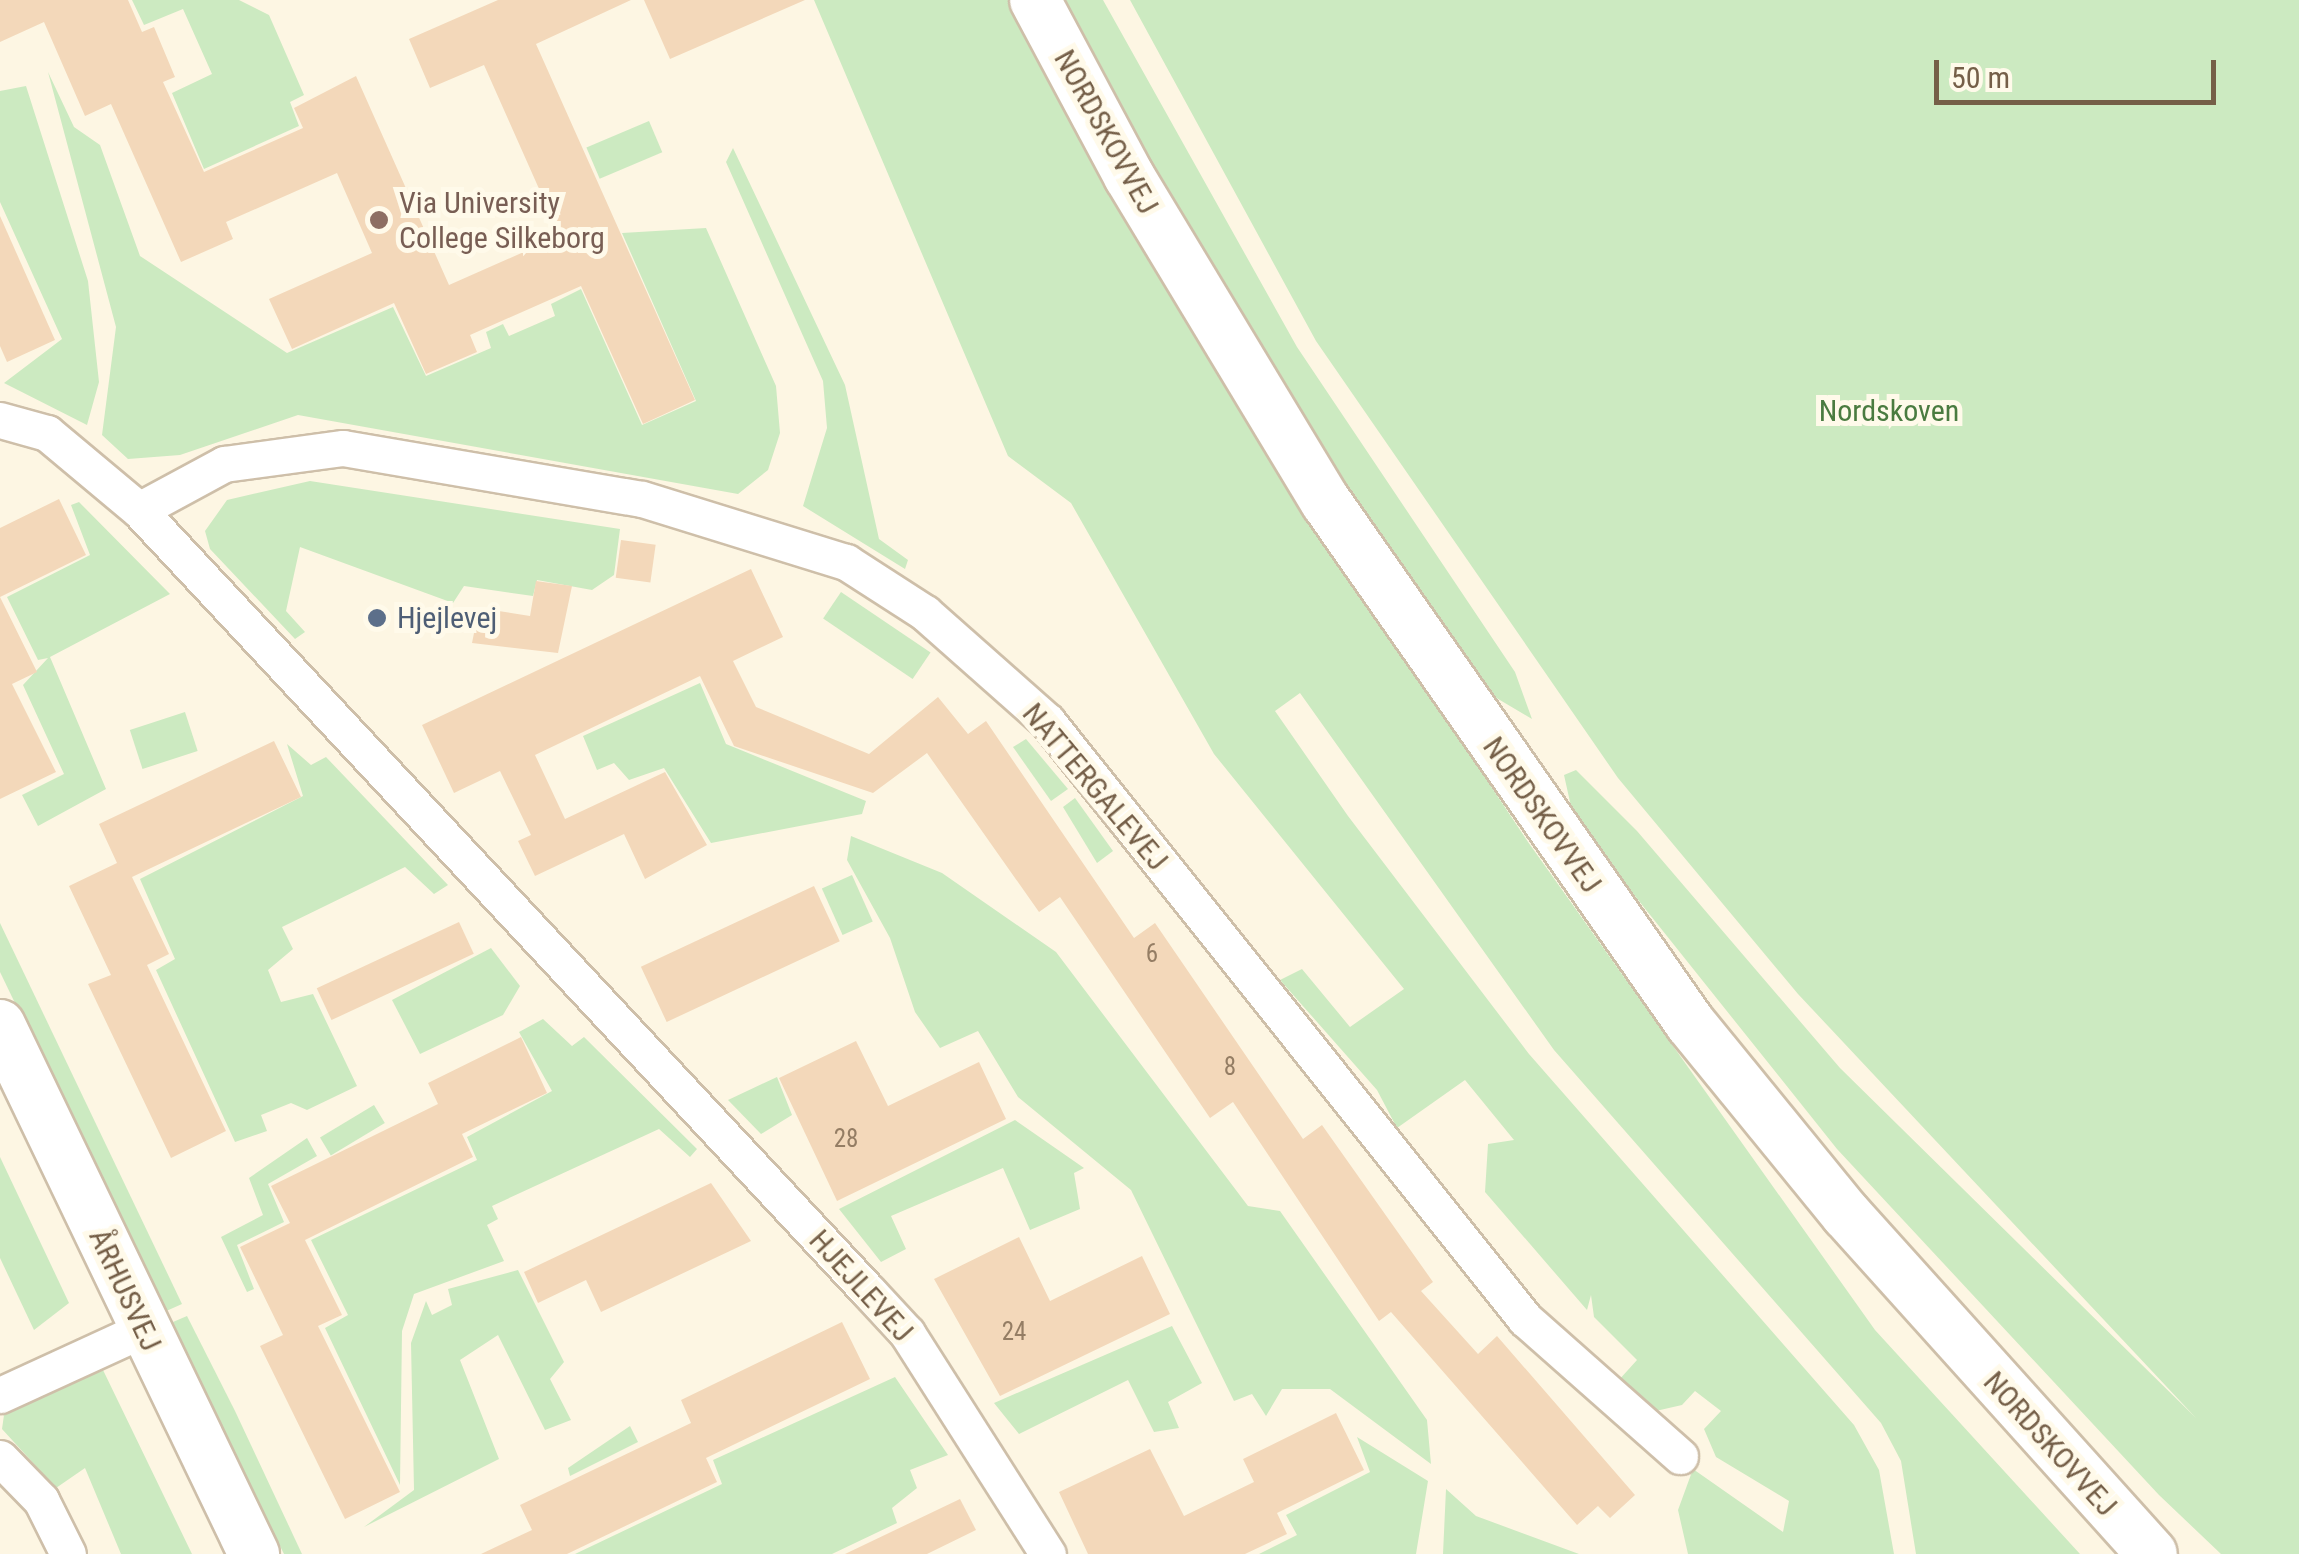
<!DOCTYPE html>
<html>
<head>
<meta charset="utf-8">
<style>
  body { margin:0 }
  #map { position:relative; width:2299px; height:1554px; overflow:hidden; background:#fdf6e3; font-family:"Roboto Condensed",sans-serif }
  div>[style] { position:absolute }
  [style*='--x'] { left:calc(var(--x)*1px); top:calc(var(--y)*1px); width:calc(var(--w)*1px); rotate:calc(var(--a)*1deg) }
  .green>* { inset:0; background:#cceac1; transform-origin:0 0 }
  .building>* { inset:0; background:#f3d8ba; transform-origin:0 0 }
  .roads { filter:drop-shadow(2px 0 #cebfa9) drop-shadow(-2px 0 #cebfa9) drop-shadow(0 2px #cebfa9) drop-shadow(0 -2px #cebfa9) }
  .street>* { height:35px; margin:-17.5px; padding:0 17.5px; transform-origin:17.5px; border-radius:17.5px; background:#fff }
  .secondary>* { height:50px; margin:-25px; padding:0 25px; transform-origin:25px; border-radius:25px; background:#fff }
  .dots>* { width:28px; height:28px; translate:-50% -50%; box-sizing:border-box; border:5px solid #fffaea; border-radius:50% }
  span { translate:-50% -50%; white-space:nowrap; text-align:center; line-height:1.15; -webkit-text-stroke:10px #fffaea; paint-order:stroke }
  .number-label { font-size:25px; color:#947d64 }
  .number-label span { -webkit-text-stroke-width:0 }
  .street-label { font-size:30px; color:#755f48 }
  .education-label { font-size:30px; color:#785e54 }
  .left { translate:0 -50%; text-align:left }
  .park-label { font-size:30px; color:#4a7b40 }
  .service-label { font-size:30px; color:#4e5e75 }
  .scale { position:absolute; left:1934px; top:60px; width:282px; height:45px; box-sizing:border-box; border:5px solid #755f48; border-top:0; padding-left:12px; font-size:30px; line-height:35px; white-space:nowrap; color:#755f48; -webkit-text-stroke:8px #fffaea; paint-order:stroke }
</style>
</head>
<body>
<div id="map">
  <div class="green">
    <div style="clip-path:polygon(132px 0,239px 0,269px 15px,304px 95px,290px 102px,299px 126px,204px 169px,172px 93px,212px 74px,183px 9px,144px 25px)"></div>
    <div style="clip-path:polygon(814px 0,1010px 0,1233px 398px,1528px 842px,1875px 1330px,2080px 1554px,1916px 1554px,1901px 1461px,1881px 1423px,1554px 1050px,1300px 693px,1275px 711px,1348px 816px,1529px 1054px,1854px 1425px,1879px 1470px,1894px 1554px,1688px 1554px,1678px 1510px,1693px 1469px,1783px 1532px,1789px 1501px,1716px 1457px,1704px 1429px,1721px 1411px,1695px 1391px,1682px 1405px,1647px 1413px,1618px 1381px,1637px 1360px,1594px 1317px,1591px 1295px,1587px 1310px,1485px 1192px,1488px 1144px,1514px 1140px,1465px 1080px,1397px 1128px,1377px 1090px,1280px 980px,1302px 969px,1350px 1027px,1404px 989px,1214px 754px,1071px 503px,1008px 456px)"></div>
    <div style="clip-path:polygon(1062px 0,1103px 0,1297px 347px,1515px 672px,1532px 719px,1483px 690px,1380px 543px,1206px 265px)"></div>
    <div style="clip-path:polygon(1130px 0,2299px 0,2299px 1554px,2221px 1554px,2159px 1495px,1837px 1149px,1619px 876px,1572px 811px,1564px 775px,1576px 770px,1637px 831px,1840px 1068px,2196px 1418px,1798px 994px,1618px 778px,1316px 341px)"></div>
    <div style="clip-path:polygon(48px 72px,74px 127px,100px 145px,140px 256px,287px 353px,393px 307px,426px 376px,491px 348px,486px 332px,503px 324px,509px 336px,555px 316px,551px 304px,581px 289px,642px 425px,696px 401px,622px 233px,706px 228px,776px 386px,780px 433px,768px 470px,738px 494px,298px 415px,180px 455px,128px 459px,102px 435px,116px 327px)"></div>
    <div style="clip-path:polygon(26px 86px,88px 281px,99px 382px,87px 425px,4px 383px,62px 339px,0 202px,0 91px)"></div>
    <div style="left:649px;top:121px;width:34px;height:68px;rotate:67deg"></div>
    <div style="clip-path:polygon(733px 148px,845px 385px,879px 539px,908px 560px,905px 569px,803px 506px,827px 428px,823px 381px,726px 162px)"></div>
    <div style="clip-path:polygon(310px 481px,620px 529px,614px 575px,592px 590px,537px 580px,533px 596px,464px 586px,453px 603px,300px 547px,286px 611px,305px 632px,295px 639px,210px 549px,205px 531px,227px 500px)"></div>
    <div style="clip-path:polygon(79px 502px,170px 594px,50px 657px,106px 789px,38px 826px,22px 795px,64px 774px,23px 685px,48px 658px,38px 660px,7px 597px,90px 555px,71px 505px)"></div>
    <div style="left:841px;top:592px;width:108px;height:32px;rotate:34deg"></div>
    <div style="clip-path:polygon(700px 683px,726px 744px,866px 801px,862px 814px,711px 843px,664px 768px,629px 780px,614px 763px,597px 770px,583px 736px)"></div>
    <div style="left:185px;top:712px;width:41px;height:58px;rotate:72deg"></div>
    <div style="clip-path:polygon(1026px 739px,1068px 789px,1051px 801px,1013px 747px)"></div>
    <div style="clip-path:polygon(287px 744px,311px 765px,326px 757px,448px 885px,434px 894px,405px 867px,282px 927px,293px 949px,268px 970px,281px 1002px,313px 994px,357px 1086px,307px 1110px,291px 1103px,261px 1115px,267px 1131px,235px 1142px,156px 970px,175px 959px,140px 879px,303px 796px)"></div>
    <div style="clip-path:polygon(1075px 798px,1113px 851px,1097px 863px,1063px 807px)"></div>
    <div style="clip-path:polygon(851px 836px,942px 873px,1056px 952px,1248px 1206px,1280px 1211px,1427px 1420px,1431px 1464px,1330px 1389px,1282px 1389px,1266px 1416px,1252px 1394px,1234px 1401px,1131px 1190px,1018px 1097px,978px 1031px,940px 1048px,915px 1012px,890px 938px,847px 860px)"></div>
    <div style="left:852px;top:875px;width:51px;height:33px;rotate:66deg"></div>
    <div style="clip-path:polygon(0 923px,182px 1304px,164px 1312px,0 972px)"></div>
    <div style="clip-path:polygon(491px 948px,520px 986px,503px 1015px,420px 1054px,392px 1000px)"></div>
    <div style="clip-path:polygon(543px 1019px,572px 1046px,584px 1037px,697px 1149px,690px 1157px,659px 1129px,492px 1206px,498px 1219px,487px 1225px,504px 1261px,414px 1294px,402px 1331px,400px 1485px,325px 1328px,348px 1315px,311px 1240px,477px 1160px,467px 1137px,552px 1091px,519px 1032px)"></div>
    <div style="clip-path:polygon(777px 1077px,792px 1115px,761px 1134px,728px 1100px)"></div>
    <div style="left:374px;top:1105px;width:21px;height:63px;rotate:59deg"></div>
    <div style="clip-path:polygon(1015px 1120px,1084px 1168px,1074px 1173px,1080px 1209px,1030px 1230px,1003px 1168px,891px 1216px,906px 1249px,881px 1262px,839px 1209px)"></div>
    <div style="clip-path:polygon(307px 1138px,317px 1156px,268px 1184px,284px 1222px,237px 1245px,254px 1289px,247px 1292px,221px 1237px,263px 1215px,249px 1178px)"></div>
    <div style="clip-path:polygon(0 1157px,69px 1303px,34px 1330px,0 1258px)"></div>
    <div style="clip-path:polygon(518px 1270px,564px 1362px,550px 1379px,571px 1420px,545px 1430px,498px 1335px,460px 1360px,499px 1459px,364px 1527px,414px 1490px,411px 1343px,426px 1301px,432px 1315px,452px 1305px,448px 1289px)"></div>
    <div style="clip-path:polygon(187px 1316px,235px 1411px,302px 1554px,284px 1554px,223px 1433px,173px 1322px)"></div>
    <div style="clip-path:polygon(1172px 1326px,1202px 1383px,1168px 1402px,1179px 1428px,1154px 1432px,1128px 1380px,1019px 1434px,994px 1403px)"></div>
    <div style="clip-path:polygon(103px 1370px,192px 1554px,121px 1554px,85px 1468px,56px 1488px,2px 1429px,4px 1415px)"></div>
    <div style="clip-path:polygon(895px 1377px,948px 1455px,910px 1470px,917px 1488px,892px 1508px,897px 1523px,832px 1554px,575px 1554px,722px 1484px,713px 1460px)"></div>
    <div style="clip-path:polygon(630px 1426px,638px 1442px,570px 1476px,568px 1468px)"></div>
    <div style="clip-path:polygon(1357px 1437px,1428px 1481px,1416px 1554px,1259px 1554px,1297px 1535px,1286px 1515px,1370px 1472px)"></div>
    <div style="clip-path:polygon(1446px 1489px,1476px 1516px,1579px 1554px,1443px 1554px)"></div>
  </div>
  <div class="building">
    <div style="clip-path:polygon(0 0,128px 0,142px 32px,154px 27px,175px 77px,163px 82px,204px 172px,303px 128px,294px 108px,356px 76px,449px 285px,560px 236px,484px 65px,430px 88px,409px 39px,498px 0,631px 0,536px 44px,695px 400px,643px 424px,581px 286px,470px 335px,477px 352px,426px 374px,394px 303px,292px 349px,269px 299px,372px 253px,337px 173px,226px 222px,233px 239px,181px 262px,111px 104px,85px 116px,44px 22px,0 42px)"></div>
    <div style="clip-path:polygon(644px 0,805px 0,670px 59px)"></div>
    <div style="clip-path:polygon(0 216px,55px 340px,7px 362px,0 346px)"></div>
    <div style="clip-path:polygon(59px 499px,86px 555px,0 597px,0 528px)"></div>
    <div style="left:621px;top:540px;width:35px;height:38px;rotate:8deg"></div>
    <div style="clip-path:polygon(751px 569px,783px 637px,733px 661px,756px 707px,869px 754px,938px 697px,968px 734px,986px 721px,1134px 938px,1155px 923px,1303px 1139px,1322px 1125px,1433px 1282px,1421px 1291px,1478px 1354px,1497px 1336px,1635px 1495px,1610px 1518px,1598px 1506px,1577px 1525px,1391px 1312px,1379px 1321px,1233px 1102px,1210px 1118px,1060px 897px,1039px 912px,927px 753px,873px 793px,734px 746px,700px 676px,535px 755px,565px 819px,665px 772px,707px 845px,645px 879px,624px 834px,535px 876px,518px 841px,531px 835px,500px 771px,454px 793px,422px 725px)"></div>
    <div style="clip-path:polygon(536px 581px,572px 586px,558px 653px,472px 643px,479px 608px,530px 616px)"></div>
    <div style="clip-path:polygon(0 597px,37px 672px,12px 684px,56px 772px,0 799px)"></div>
    <div style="clip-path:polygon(274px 741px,301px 797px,132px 877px,169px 954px,147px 965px,226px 1131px,171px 1158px,88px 984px,111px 975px,69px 886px,117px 863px,99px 824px)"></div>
    <div style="left:814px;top:886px;width:61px;height:191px;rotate:65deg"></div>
    <div style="left:459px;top:922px;width:35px;height:157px;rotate:65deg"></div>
    <div style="clip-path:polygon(521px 1037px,547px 1093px,462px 1134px,473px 1157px,305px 1240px,342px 1315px,318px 1326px,400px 1492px,345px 1519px,260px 1346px,283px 1335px,240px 1247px,290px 1223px,271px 1186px,438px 1104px,428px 1083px)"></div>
    <div style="clip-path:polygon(856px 1041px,888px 1106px,979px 1062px,1006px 1119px,837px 1201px,779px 1078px)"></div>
    <div style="clip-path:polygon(711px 1183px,751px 1241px,601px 1312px,586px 1280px,538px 1303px,524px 1272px)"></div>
    <div style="clip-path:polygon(1019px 1237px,1050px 1301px,1142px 1256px,1170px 1314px,1000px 1396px,934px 1279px)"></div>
    <div style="clip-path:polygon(842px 1322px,870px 1379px,706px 1458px,717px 1482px,567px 1554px,481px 1554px,532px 1530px,520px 1505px,691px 1423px,681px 1400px)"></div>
    <div style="clip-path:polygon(1336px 1413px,1364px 1470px,1277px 1513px,1287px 1534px,1245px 1554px,1088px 1554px,1059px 1492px,1150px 1449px,1184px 1516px,1254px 1482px,1243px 1459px)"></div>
    <div style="clip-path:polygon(960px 1499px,976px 1530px,927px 1554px,845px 1554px)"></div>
  </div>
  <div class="roads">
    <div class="street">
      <div style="--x:0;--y:420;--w:49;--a:15.5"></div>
      <div style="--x:47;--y:433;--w:120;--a:39.9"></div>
      <div style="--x:139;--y:510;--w:1070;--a:46.97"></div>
      <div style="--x:869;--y:1292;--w:56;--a:47.2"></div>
      <div style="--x:907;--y:1333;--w:262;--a:57.5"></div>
      <div style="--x:139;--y:510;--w:97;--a:-28.4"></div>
      <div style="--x:224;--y:464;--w:120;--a:-7.7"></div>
      <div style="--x:343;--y:448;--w:303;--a:9.7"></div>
      <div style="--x:642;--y:499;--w:214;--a:17.2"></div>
      <div style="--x:846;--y:562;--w:94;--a:32.8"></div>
      <div style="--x:925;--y:613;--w:163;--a:41.5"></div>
      <div style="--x:1047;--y:721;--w:766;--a:51.36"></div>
      <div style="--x:1525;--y:1319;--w:207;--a:41.5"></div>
      <div style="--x:0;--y:1395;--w:156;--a:-24.6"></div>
      <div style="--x:0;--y:1458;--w:59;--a:45.7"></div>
      <div style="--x:41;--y:1500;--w:60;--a:63.4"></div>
    </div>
    <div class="secondary">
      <div style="--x:1035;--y:0;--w:200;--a:61.9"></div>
      <div style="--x:1129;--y:176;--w:381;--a:58.9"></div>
      <div style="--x:1326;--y:502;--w:636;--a:55.06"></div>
      <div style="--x:1690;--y:1023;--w:247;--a:50.8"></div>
      <div style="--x:1846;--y:1214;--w:457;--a:48"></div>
      <div style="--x:0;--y:1025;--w:587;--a:64.35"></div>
    </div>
  </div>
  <div class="dots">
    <div style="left:379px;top:220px;background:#8d6e63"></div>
    <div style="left:377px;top:618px;background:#5c6f8a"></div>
  </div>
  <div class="number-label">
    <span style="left:1152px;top:954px">6</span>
    <span style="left:1230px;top:1067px">8</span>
    <span style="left:846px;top:1139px">28</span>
    <span style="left:1014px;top:1332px">24</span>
  </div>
  <div class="street-label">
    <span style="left:1106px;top:132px;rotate:61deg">NORDSKOVVEJ</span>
    <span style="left:1095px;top:787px;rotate:50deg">NATTERGALEVEJ</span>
    <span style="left:1542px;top:815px;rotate:55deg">NORDSKOVVEJ</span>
    <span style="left:861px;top:1286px;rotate:48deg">HJEJLEVEJ</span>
    <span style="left:125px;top:1290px;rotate:65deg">ÅRHUSVEJ</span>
    <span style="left:2050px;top:1444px;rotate:48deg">NORDSKOVVEJ</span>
  </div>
  <div class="education-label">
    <span class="left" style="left:399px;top:220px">Via University<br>College Silkeborg</span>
  </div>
  <div class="park-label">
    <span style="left:1889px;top:411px">Nordskoven</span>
  </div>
  <div class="service-label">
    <span class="left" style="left:397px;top:618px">Hjejlevej</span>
  </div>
  <div class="scale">50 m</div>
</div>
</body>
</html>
